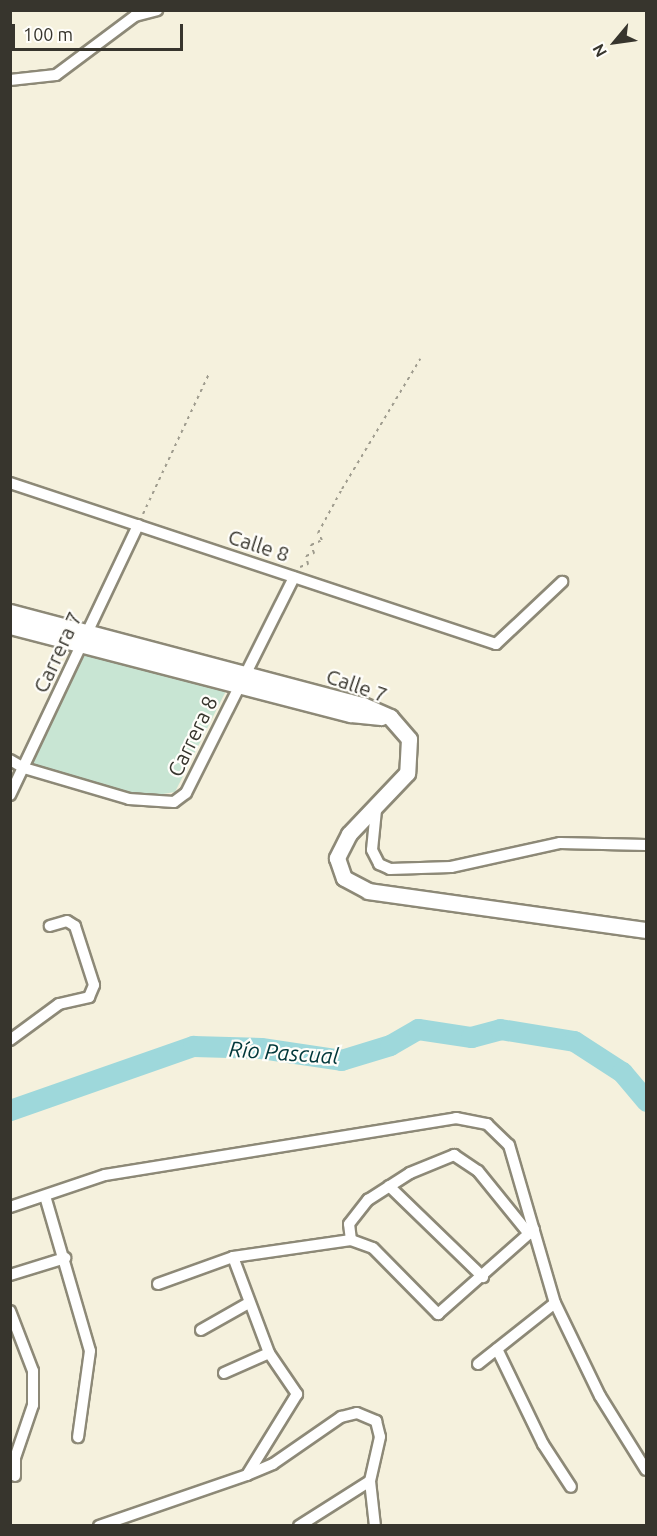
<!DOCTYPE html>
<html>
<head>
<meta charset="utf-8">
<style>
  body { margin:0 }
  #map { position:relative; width:657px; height:1536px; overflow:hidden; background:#f5f1dd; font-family:Ubuntu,sans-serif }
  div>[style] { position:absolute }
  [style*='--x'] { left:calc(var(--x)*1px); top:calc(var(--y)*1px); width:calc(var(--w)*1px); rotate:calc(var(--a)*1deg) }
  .green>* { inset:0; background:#c8e5d3 }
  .river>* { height:21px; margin:-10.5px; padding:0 10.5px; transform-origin:10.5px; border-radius:10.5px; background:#9ed8db }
  .path>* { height:2px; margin-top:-1px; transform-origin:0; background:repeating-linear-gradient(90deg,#9f9c8e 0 3px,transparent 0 7.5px) }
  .roads { filter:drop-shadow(2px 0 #8d8977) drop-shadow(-2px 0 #8d8977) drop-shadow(0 2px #8d8977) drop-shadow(0 -2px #8d8977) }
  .street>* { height:10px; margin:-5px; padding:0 5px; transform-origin:5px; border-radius:5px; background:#fff }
  .secondary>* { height:15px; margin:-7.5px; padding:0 7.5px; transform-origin:7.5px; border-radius:7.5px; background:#fff }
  span { translate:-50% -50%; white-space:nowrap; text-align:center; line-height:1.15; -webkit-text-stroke:4.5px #fffefa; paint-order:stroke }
  .street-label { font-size:21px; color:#37352d }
  .water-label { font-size:22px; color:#00373a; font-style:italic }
  .frame { position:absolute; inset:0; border:12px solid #37352d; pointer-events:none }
  .north { position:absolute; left:585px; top:12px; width:60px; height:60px; -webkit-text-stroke:4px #fffefa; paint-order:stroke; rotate:241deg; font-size:16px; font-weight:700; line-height:24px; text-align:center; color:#37352d }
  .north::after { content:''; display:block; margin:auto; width:21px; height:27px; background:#37352d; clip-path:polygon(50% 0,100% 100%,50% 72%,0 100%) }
  .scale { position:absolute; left:12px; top:24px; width:171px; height:27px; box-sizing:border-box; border:3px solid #37352d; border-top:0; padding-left:8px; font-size:18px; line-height:21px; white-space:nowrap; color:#37352d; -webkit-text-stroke:4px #fffefa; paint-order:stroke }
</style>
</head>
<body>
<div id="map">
  <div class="green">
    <div style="clip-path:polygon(85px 651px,227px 689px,175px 792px,144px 797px,31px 767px)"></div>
  </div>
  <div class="river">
    <div style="--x:10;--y:1110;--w:194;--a:-19.3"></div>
    <div style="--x:193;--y:1046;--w:68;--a:1.7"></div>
    <div style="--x:261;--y:1048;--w:81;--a:8.5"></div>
    <div style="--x:341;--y:1060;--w:51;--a:-17"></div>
    <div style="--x:390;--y:1045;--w:32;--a:-30"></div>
    <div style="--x:418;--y:1029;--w:54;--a:8.6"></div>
    <div style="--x:471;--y:1037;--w:30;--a:-15"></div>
    <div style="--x:500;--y:1029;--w:75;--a:9.2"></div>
    <div style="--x:574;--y:1041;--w:57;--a:32.9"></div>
    <div style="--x:622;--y:1072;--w:38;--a:50"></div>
  </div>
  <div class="path">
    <div style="--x:143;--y:514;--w:155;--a:-64.8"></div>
    <div style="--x:300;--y:567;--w:9;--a:-21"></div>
    <div style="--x:308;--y:564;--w:8;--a:-104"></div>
    <div style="--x:306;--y:556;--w:9;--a:-21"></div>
    <div style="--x:314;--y:553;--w:9;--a:-111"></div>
    <div style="--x:311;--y:545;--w:12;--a:-24"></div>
    <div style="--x:322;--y:540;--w:8;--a:-120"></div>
    <div style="--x:318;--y:533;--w:50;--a:-61.4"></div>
    <div style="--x:342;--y:489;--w:152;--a:-59"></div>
  </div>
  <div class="roads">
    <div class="street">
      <div style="--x:10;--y:80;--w:46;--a:-6.2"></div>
      <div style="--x:56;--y:75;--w:99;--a:-36.8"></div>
      <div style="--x:135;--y:16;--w:23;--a:-15"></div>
      <div style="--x:10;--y:483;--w:512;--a:18.33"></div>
      <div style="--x:496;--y:644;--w:91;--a:-43.2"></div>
      <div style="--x:10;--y:760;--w:16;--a:30"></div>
      <div style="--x:24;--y:768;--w:109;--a:16.4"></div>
      <div style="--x:129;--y:799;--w:45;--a:3.8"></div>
      <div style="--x:174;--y:802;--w:15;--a:-37"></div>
      <div style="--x:186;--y:793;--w:241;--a:-63.4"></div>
      <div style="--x:10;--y:795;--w:299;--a:-64.6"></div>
      <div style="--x:376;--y:810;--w:40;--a:95.7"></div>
      <div style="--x:372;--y:850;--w:16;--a:63"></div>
      <div style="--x:379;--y:864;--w:12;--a:24"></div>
      <div style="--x:390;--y:869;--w:61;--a:-1.9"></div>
      <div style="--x:451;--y:867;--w:112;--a:-12.4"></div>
      <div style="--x:560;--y:843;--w:86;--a:1.3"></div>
      <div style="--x:10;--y:1040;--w:61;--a:-36.3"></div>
      <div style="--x:59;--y:1004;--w:31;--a:-13"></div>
      <div style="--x:89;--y:997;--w:13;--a:-67"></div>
      <div style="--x:94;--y:985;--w:62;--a:-107.9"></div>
      <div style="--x:75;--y:926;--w:9;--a:-148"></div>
      <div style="--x:67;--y:921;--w:18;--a:164"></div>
      <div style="--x:389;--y:1186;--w:131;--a:44.1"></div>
      <div style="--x:45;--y:1196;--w:161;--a:73.8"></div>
      <div style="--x:90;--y:1351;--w:87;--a:97.9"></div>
      <div style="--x:10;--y:1207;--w:100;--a:-18.6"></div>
      <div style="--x:105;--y:1175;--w:356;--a:-9.2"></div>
      <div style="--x:456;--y:1118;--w:32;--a:11"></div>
      <div style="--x:487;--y:1124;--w:30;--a:44"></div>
      <div style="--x:509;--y:1145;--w:165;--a:73.8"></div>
      <div style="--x:555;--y:1303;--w:103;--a:64.2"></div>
      <div style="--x:600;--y:1396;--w:87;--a:58.1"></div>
      <div style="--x:351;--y:1240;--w:16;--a:-97"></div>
      <div style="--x:349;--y:1224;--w:31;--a:-52"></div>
      <div style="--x:368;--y:1200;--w:50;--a:-32.7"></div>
      <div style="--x:410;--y:1173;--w:48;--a:-22.2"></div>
      <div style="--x:454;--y:1155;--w:29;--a:34"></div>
      <div style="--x:478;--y:1171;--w:81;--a:51"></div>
      <div style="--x:233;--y:1257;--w:103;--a:69.4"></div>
      <div style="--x:269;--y:1353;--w:50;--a:55.7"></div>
      <div style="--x:297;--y:1394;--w:95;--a:121.7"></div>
      <div style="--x:10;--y:1275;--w:58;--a:-17.2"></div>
      <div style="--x:158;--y:1284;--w:80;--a:-19.8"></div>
      <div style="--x:233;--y:1257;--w:119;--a:-8.2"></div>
      <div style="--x:351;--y:1240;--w:23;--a:20"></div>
      <div style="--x:373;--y:1248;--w:93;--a:45.4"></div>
      <div style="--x:438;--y:1314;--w:128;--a:-41.5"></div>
      <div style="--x:10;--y:1311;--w:64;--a:69"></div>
      <div style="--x:33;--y:1371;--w:34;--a:90"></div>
      <div style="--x:33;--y:1405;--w:56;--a:108.8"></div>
      <div style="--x:15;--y:1458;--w:18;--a:90"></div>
      <div style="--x:201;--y:1330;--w:53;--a:-29.5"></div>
      <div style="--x:497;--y:1349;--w:106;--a:64.2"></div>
      <div style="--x:543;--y:1444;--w:51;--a:56.9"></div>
      <div style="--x:478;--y:1364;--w:98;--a:-38.4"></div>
      <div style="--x:224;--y:1373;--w:49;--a:-24"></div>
      <div style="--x:99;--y:1526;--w:157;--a:-19"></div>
      <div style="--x:247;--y:1475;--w:28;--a:-23"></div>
      <div style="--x:273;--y:1464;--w:83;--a:-34.7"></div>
      <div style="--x:341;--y:1417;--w:16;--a:-14"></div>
      <div style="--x:357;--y:1413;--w:21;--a:23"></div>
      <div style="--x:376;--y:1421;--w:16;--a:76"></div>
      <div style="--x:380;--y:1437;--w:45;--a:102.8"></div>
      <div style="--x:370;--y:1481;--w:45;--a:83.7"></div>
      <div style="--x:299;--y:1526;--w:84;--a:-32.4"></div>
    </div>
    <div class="secondary">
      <div style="--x:10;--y:612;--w:365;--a:14.8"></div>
      <div style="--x:363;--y:705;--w:30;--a:24"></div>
      <div style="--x:390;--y:717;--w:29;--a:49"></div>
      <div style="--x:409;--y:739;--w:34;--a:93"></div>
      <div style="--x:407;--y:773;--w:84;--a:133.6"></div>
      <div style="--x:349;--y:834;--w:27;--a:117"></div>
      <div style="--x:337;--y:858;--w:21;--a:71"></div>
      <div style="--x:344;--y:878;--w:27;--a:28"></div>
      <div style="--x:368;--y:891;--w:281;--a:8"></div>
      <div style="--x:10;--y:626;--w:352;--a:14.5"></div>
      <div style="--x:351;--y:714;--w:30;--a:6"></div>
    </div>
  </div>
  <div class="street-label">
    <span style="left:259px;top:545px;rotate:18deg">Calle 8</span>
    <span style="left:57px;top:652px;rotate:-65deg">Carrera 7</span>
    <span style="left:357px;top:685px;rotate:19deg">Calle 7</span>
    <span style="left:192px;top:736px;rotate:-64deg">Carrera 8</span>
  </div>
  <div class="water-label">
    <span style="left:284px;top:1052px;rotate:4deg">Río Pascual</span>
  </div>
  <div class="frame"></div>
  <div class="north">N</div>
  <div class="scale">100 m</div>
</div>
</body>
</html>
